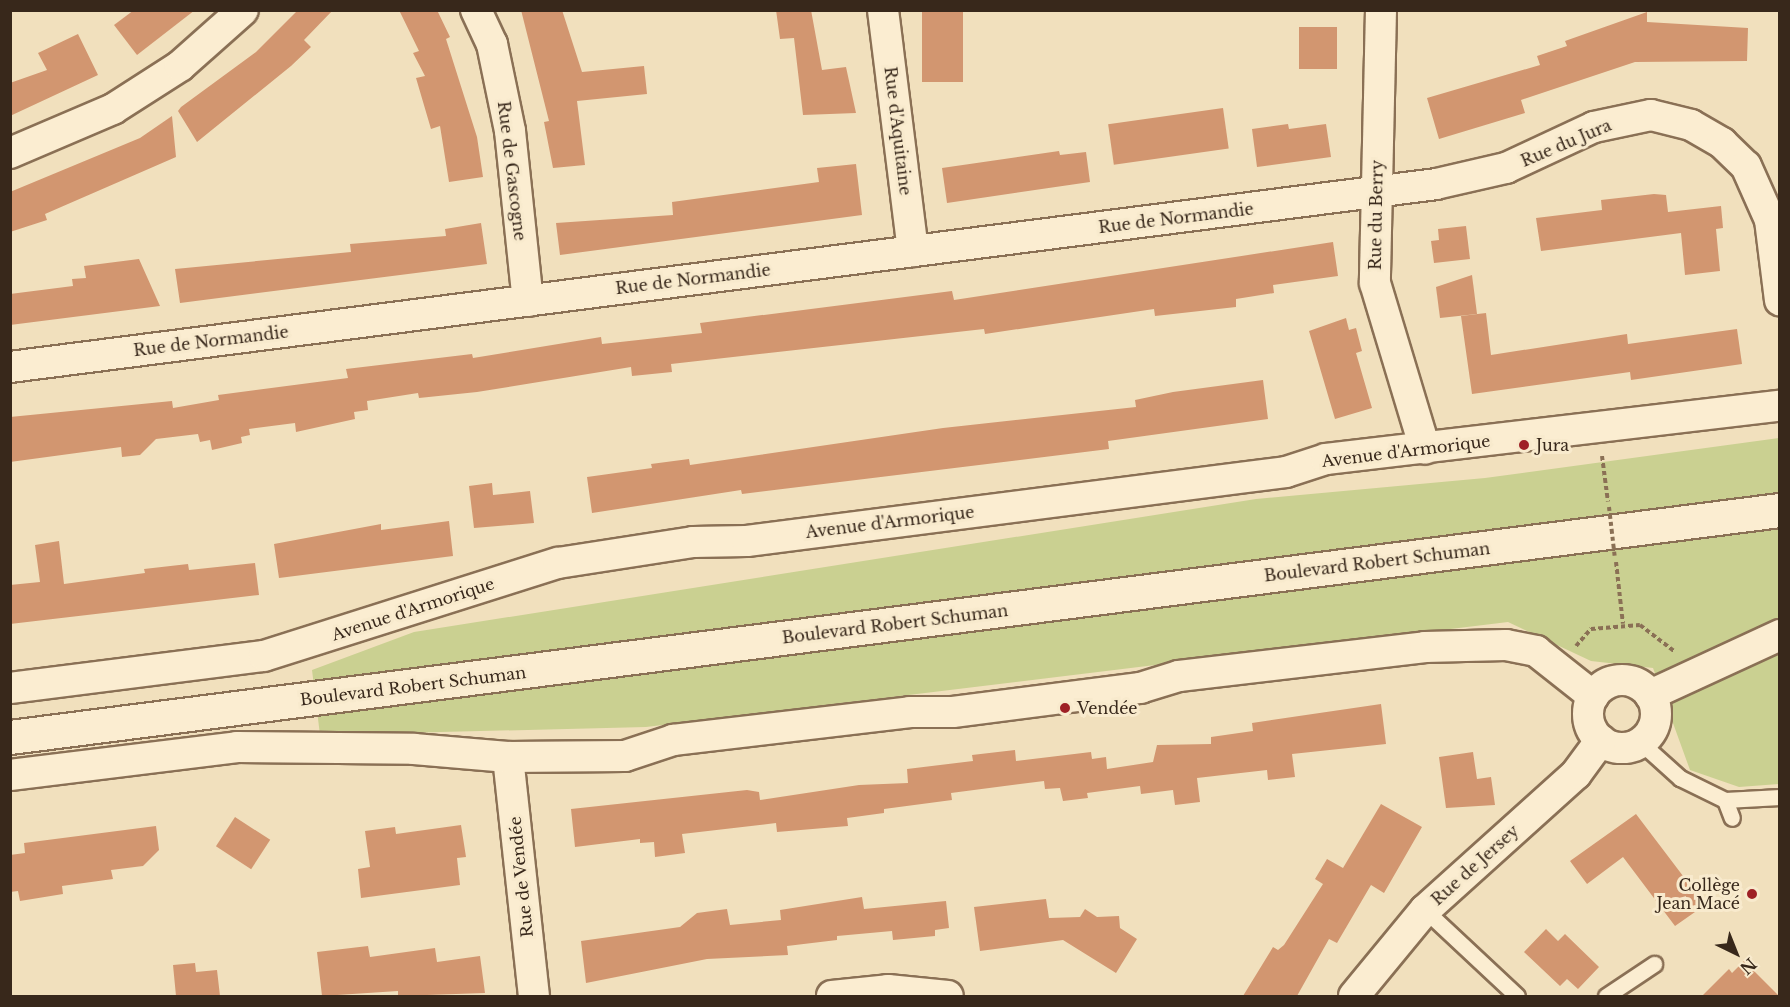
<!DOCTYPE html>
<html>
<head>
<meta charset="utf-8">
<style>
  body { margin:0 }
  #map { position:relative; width:1790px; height:1007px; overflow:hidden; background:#f1e0bd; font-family:"Libre Baskerville",serif }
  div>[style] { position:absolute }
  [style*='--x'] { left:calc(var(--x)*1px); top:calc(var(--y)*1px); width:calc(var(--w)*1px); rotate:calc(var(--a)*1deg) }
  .green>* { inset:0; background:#cad091 }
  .building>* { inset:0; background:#d29670; transform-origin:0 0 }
  .path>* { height:4px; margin-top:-2px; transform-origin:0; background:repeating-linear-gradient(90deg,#8a7055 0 4.5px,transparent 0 7.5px) }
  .roads { filter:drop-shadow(2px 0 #8a7055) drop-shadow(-2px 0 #8a7055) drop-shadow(0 2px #8a7055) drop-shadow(0 -2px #8a7055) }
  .service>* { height:15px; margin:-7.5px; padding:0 7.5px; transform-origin:7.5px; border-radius:7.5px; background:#fbedd1 }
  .minor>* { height:30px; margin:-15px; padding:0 15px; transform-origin:15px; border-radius:15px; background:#fbedd1 }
  .minor>.ring { margin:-15px; padding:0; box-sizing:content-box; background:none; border:30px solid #fbedd1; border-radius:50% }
  .secondary>* { height:33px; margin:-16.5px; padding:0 16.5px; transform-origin:16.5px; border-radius:16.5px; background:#fbedd1 }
  .path-bridge>* { height:4px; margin-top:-2px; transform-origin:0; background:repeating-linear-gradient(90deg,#8a7055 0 4.5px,transparent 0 7.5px) }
  .dots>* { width:16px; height:16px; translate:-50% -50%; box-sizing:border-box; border:3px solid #f8eacd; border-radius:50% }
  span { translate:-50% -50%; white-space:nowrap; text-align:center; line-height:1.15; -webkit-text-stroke:6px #f8eacd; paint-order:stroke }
  .street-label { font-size:16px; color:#38281b }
  .poi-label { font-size:16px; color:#38281b }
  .left { translate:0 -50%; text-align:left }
  .right { translate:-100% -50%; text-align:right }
  .frame { position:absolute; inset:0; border:12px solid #38281b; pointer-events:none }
  .north { position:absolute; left:1706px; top:923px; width:60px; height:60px; -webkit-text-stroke:4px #f8eacd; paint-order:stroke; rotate:137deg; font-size:16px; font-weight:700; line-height:24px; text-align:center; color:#38281b }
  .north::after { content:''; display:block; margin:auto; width:21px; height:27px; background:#38281b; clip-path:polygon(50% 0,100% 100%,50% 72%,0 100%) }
</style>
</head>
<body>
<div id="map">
  <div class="green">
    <div style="clip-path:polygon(1779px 438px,1779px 784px,1739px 787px,1690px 770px,1653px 668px,1591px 661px,1508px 622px,646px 727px,320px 735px,312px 670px,414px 632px,1256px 499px,1485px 478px)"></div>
  </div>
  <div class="building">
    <div style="clip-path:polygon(134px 10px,195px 10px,137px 55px,114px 25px)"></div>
    <div style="clip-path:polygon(298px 10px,333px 10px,304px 40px,311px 47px,291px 66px,197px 142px,178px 111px,181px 107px,256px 52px)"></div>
    <div style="clip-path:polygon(399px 10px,437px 10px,450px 37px,446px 39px,477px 137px,483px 177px,449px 182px,440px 126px,431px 129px,416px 78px,425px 76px,413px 53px,419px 51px)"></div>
    <div style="clip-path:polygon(521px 10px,562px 10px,582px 72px,644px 66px,647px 94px,577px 101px,585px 165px,553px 168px,544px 122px,549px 121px)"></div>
    <div style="clip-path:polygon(776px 10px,811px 10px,822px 70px,846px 67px,856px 113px,803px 115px,794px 38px,780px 39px)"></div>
    <div style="left:922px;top:10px;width:41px;height:72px"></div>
    <div style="clip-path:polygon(1647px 12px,1647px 22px,1748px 28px,1747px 61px,1635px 62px,1521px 100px,1525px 113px,1439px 139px,1427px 98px,1540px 65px,1537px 56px,1567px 46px,1565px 41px)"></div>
    <div style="left:1299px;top:27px;width:38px;height:42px"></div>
    <div style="clip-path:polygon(78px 34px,98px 75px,10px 116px,10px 83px,47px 70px,38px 53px)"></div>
    <div style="left:1223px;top:108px;width:41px;height:116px;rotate:82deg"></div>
    <div style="clip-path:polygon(172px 116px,176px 157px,45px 214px,47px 220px,10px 232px,10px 192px,140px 138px)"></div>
    <div style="clip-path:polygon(1288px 124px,1289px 129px,1326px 124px,1331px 157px,1257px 167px,1252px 129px)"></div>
    <div style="clip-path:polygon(1059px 151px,1060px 155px,1086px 152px,1090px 182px,947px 203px,942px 168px)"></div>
    <div style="clip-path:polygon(856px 164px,862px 215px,560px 255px,556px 223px,673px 215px,672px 202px,819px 182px,817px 168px)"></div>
    <div style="clip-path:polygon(1654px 194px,1666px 195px,1668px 212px,1721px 206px,1723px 228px,1716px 229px,1720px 271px,1685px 275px,1681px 233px,1541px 251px,1536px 218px,1602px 210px,1601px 200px)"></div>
    <div style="clip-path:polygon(481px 223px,487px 264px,180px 303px,175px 269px,351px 252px,350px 244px,446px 236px,445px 229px)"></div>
    <div style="clip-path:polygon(1466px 226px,1470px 259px,1434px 263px,1431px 241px,1439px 240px,1438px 229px)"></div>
    <div style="clip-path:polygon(1333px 242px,1338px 276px,1273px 285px,1274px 293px,1236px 299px,1236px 307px,1155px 316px,1154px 309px,985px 334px,984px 329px,671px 364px,672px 372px,632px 376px,631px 367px,477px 392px,419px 398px,418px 393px,367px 401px,368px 410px,354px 412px,355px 419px,296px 432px,295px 423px,249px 429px,250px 435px,241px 437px,242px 443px,212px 450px,210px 440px,200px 442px,198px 434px,156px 439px,140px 455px,122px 457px,121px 447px,10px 462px,10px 417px,172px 401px,173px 408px,219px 400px,218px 395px,348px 378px,346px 369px,472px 354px,473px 358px,601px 337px,602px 344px,702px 333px,700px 323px,952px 291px,954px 300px)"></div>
    <div style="clip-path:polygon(139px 259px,160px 306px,10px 325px,10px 294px,73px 286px,72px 279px,86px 278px,84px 266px)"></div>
    <div style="clip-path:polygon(1472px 275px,1477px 314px,1440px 318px,1436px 287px)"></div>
    <div style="clip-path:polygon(1486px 313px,1491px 355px,1627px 334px,1628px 344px,1737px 329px,1742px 364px,1631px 380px,1630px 372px,1472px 394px,1461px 316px)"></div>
    <div style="clip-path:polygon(1346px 318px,1349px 330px,1356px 328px,1362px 351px,1356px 353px,1372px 408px,1335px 419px,1309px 331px)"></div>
    <div style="clip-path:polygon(1263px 380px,1268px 419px,1108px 441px,1109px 449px,742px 494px,741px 490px,592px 513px,587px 477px,652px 468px,651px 464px,689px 459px,690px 465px,943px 428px,1136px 407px,1135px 400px,1173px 392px)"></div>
    <div style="clip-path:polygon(492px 483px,493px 495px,530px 491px,534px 523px,474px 528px,469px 486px)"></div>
    <div style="clip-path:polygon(449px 521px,453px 556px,279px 578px,274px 544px,381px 524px,381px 530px)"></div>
    <div style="clip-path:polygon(59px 541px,64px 584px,145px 573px,144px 569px,188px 564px,189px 570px,255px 563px,259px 595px,10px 624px,10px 585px,40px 582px,35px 545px)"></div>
    <div style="clip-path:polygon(1381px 704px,1386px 744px,1292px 754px,1295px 777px,1268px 780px,1267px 770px,1197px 778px,1200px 802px,1175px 805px,1173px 790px,1141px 794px,1140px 786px,1087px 793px,1088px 798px,1063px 801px,1060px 788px,1045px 789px,1044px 781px,951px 793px,952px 800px,884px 809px,884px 813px,847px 818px,848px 826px,777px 832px,776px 823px,682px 834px,685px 853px,655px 857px,654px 842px,640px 843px,640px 839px,575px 847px,571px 809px,747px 790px,759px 792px,760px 800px,859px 785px,908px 783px,907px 769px,973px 761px,972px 755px,1015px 750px,1016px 761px,1091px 752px,1092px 759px,1106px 757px,1107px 769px,1153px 762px,1157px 745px,1211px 744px,1211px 737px,1253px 731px,1252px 723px)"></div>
    <div style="clip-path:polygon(1473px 752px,1477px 779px,1491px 777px,1495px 805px,1446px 808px,1439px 757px)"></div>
    <div style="clip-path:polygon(1381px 804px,1422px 827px,1384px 893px,1371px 885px,1337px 943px,1329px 939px,1297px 996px,1243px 996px,1273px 947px,1278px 950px,1284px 945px,1323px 884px,1315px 879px,1327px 859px,1343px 868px)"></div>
    <div style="clip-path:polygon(1636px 814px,1705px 905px,1675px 926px,1623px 857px,1587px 884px,1570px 861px)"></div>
    <div style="left:235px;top:817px;width:42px;height:35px;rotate:33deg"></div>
    <div style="clip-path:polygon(461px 825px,466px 857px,457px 858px,460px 885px,361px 898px,358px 869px,370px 867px,365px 831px,395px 827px,396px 834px)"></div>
    <div style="clip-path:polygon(156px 826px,159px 850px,143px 866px,111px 870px,113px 879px,62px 886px,63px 894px,20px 901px,18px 891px,10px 892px,10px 855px,25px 853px,24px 843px)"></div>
    <div style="clip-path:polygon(862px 897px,864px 909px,946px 901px,949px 928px,935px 930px,935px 936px,893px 940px,892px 931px,837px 936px,837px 940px,787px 946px,788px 955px,707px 959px,586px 983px,581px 941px,680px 927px,697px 913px,727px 909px,730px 925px,781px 920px,780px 910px)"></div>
    <div style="clip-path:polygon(1046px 899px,1049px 918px,1080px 917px,1085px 909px,1097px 917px,1119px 916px,1120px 928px,1137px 939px,1116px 973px,1063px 940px,980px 951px,974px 907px)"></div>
    <div style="clip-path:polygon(1546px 929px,1558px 941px,1565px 934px,1599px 967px,1578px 989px,1567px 979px,1560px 986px,1524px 952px)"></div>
    <div style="clip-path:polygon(368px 946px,370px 957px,435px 948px,437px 962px,480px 956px,485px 993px,398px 996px,398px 991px,322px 996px,317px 952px)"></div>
    <div style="clip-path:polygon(1744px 961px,1779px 996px,1702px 996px,1729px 969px,1732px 973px)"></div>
    <div style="clip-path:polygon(195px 963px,196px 972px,217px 970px,220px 996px,176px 996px,173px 965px)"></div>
  </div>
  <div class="path">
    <div style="--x:1602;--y:456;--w:46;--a:82.6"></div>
    <div style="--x:1616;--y:562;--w:62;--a:83.6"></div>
    <div style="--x:1576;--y:646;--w:23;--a:-49"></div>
    <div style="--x:1591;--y:629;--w:49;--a:-4.7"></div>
    <div style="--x:1640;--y:625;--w:43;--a:37.4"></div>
  </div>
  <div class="roads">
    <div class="service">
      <div style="--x:1640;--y:742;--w:54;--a:42"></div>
      <div style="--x:1680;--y:778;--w:50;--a:26.1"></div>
      <div style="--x:1725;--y:800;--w:55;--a:-3.1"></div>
      <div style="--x:1725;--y:800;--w:19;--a:69"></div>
      <div style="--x:1425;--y:910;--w:126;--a:43.1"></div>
      <div style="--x:1606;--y:996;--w:58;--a:-33.7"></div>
    </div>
    <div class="minor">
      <div style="--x:476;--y:10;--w:38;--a:65"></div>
      <div style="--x:492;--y:44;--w:89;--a:78.3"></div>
      <div style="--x:510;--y:131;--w:171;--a:84"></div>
      <div style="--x:883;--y:10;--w:243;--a:82.9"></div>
      <div style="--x:1381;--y:10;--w:273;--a:91.3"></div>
      <div style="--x:1375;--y:283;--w:173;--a:73.2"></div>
      <div style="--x:10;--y:153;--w:112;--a:-23.1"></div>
      <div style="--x:113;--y:109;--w:80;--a:-32.7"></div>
      <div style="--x:180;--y:66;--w:84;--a:-41.6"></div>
      <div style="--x:10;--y:367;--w:1438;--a:-7.31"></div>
      <div style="--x:1436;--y:184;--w:72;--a:-12.9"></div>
      <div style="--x:1506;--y:168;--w:97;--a:-25"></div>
      <div style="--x:1594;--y:127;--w:58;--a:-11.9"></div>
      <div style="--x:1651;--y:115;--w:41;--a:14"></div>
      <div style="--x:1691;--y:125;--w:36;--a:30"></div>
      <div style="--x:1722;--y:143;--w:33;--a:44"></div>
      <div style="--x:1746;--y:166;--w:59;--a:66"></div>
      <div style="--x:1770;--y:220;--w:81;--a:82.9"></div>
      <div class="ring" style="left:1588px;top:680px;width:38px;height:38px"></div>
      <div style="--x:10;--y:688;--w:256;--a:-7.2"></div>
      <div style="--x:264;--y:656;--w:308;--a:-17.6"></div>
      <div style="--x:558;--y:563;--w:137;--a:-8.8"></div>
      <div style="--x:693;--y:542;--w:54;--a:-1.1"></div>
      <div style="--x:747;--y:541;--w:543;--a:-7.3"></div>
      <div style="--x:1286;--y:472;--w:42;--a:-18"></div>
      <div style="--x:1326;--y:459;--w:457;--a:-6.7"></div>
      <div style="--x:1650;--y:695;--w:143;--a:-24.8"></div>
      <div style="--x:508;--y:757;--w:240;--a:83.8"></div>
      <div style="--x:10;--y:775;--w:229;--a:-7"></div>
      <div style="--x:237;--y:747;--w:177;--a:0.6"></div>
      <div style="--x:414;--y:749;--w:94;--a:4.9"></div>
      <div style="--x:508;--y:757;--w:117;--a:-0.5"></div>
      <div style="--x:625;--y:756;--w:51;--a:-18.4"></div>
      <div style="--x:673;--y:740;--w:239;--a:-6.7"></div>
      <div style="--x:910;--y:712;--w:43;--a:0"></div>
      <div style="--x:953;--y:712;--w:189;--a:-7.3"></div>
      <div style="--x:1140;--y:688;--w:41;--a:-17.1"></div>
      <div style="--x:1179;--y:676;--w:248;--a:-6.7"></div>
      <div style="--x:1425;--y:647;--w:81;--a:-1.4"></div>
      <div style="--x:1506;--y:645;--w:31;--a:11"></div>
      <div style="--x:1536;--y:651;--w:73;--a:38.3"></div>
      <div style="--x:832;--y:996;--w:56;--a:-6.1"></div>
      <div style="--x:888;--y:990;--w:60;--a:5.7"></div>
      <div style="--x:1354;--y:996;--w:112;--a:-50.5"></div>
      <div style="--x:1425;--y:910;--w:203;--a:-42"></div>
      <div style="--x:1576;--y:774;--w:42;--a:-53.7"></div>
    </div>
    <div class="secondary">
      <div style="--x:10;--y:737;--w:1784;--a:-7.31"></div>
    </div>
  </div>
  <div class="path-bridge">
    <div style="--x:1609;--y:507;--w:52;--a:83.4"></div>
  </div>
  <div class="dots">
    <div style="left:1524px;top:445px;background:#9e2025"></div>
    <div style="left:1065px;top:708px;background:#9e2025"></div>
    <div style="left:1752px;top:894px;background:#9e2025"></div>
  </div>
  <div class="street-label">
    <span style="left:898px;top:131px;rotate:83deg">Rue d'Aquitaine</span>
    <span style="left:1566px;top:143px;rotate:-23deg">Rue du Jura</span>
    <span style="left:512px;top:171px;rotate:83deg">Rue de Gascogne</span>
    <span style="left:1376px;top:215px;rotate:-89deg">Rue du Berry</span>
    <span style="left:1176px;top:218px;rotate:-7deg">Rue de Normandie</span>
    <span style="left:693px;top:279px;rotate:-7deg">Rue de Normandie</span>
    <span style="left:211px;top:341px;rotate:-7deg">Rue de Normandie</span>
    <span style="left:1406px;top:451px;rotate:-7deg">Avenue d'Armorique</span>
    <span style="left:890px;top:522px;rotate:-7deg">Avenue d'Armorique</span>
    <span style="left:1377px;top:562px;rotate:-7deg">Boulevard Robert Schuman</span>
    <span style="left:413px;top:609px;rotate:-18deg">Avenue d'Armorique</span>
    <span style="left:895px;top:624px;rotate:-7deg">Boulevard Robert Schuman</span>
    <span style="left:413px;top:686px;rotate:-7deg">Boulevard Robert Schuman</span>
    <span style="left:1475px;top:865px;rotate:-42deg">Rue de Jersey</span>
    <span style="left:521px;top:877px;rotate:-96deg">Rue de Vendée</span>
  </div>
  <div class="poi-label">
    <span class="left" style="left:1536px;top:445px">Jura</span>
    <span class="left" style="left:1077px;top:708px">Vendée</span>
    <span class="right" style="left:1740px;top:894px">Collège<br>Jean Macé</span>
  </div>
  <div class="frame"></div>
  <div class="north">N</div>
</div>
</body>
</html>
